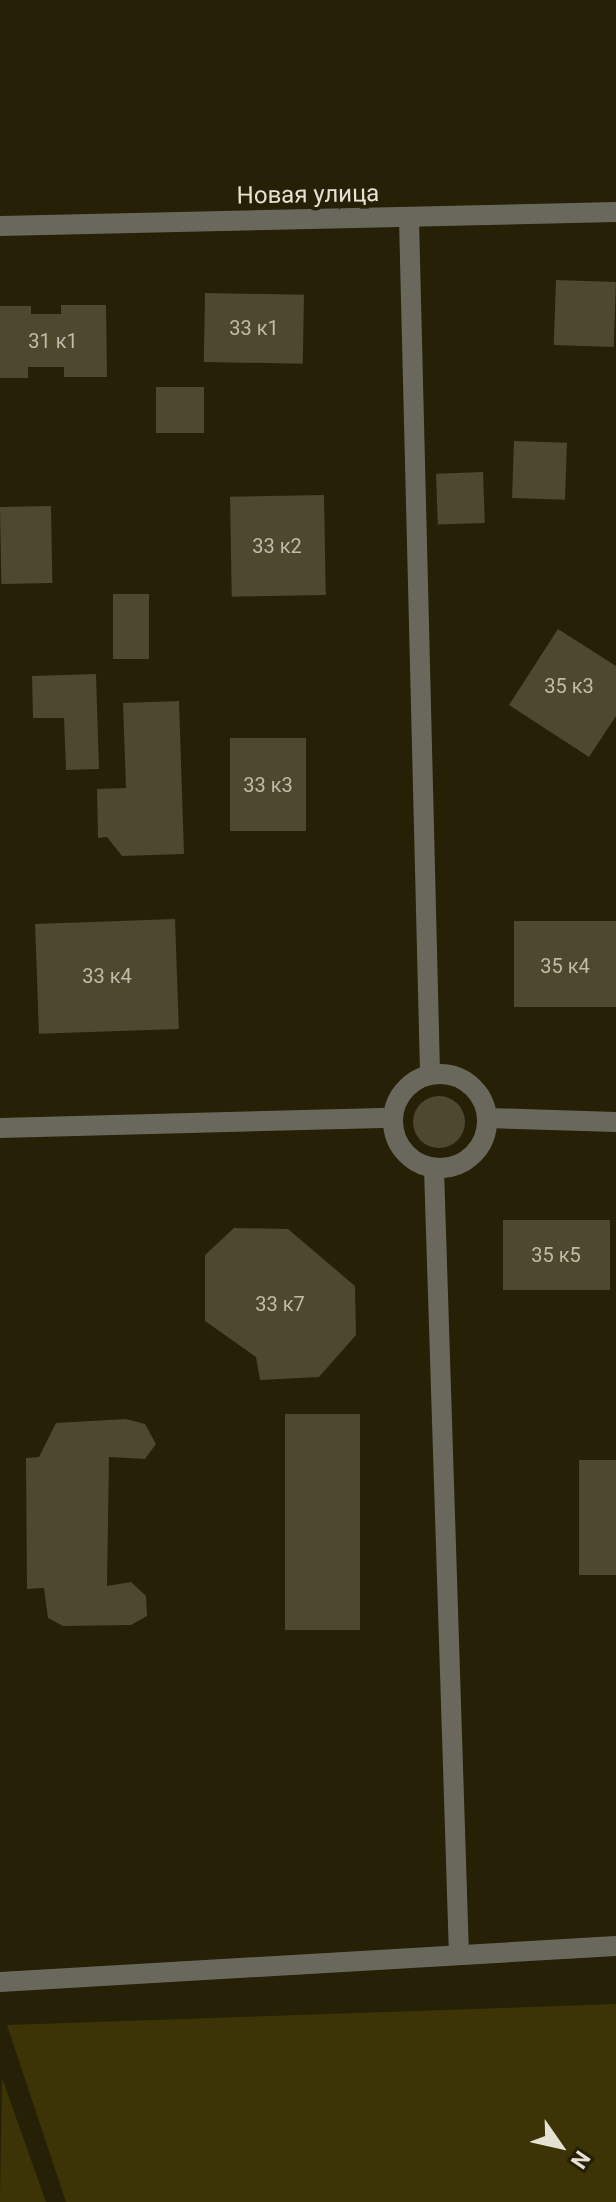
<!DOCTYPE html>
<html>
<head>
<meta charset="utf-8">
<style>
  body { margin:0 }
  #map { position:relative; width:616px; height:2202px; overflow:hidden; background:#252006; font-family:Roboto,sans-serif }
  div>[style] { position:absolute }
  [style*='--x'] { left:calc(var(--x)*1px); top:calc(var(--y)*1px); width:calc(var(--w)*1px); rotate:calc(var(--a)*1deg) }
  .green>* { inset:0; background:#3c3407 }
  .building>* { inset:0; background:#4d482e; transform-origin:0 0 }
  .round { border-radius:50% }
  .minor>* { height:20px; margin:-10px; padding:0 10px; transform-origin:10px; border-radius:10px; background:#6a685c }
  .minor>.ring { margin:-10px; padding:0; box-sizing:content-box; background:none; border:20px solid #6a685c; border-radius:50% }
  span { translate:-50% -50%; white-space:nowrap; text-align:center; line-height:1.15; -webkit-text-stroke:7px #252006; paint-order:stroke }
  .number-label { font-size:20px; color:#bfbcaa }
  .number-label span { -webkit-text-stroke-width:0 }
  .street-label { font-size:24px; color:#e5e2d3 }
  .north { position:absolute; left:520px; top:2106px; width:80px; height:80px; -webkit-text-stroke:6px #252006; paint-order:stroke; rotate:124deg; font-size:22px; font-weight:700; line-height:32px; text-align:center; color:#e5e2d3 }
  .north::after { content:''; display:block; margin:auto; width:28px; height:36px; background:#e5e2d3; clip-path:polygon(50% 0,100% 100%,50% 72%,0 100%) }
</style>
</head>
<body>
<div id="map">
  <div class="green">
    <div style="clip-path:polygon(616px 2004px,616px 2202px,66px 2202px,7px 2025px)"></div>
    <div style="clip-path:polygon(2px 2078px,46px 2202px,0 2202px)"></div>
  </div>
  <div class="building">
    <div style="left:556px;top:280px;width:60px;height:65px;rotate:2deg"></div>
    <div style="left:205px;top:293px;width:99px;height:69px;rotate:1deg"></div>
    <div style="clip-path:polygon(61px 305px,106px 305px,107px 377px,64px 377px,64px 367px,28px 367px,28px 378px,0 378px,0 306px,31px 306px,31px 314px,61px 314px)"></div>
    <div style="left:156px;top:387px;width:48px;height:46px"></div>
    <div style="left:514px;top:441px;width:53px;height:57px;rotate:2deg"></div>
    <div style="left:483px;top:472px;width:51px;height:47px;rotate:88deg"></div>
    <div style="left:324px;top:495px;width:100px;height:94px;rotate:89deg"></div>
    <div style="left:51px;top:506px;width:77px;height:51px;rotate:89deg"></div>
    <div style="left:113px;top:594px;width:36px;height:65px"></div>
    <div style="clip-path:polygon(558px 629px,616px 666px,616px 716px,589px 757px,509px 705px)"></div>
    <div style="clip-path:polygon(96px 674px,99px 769px,66px 770px,64px 718px,33px 718px,32px 676px)"></div>
    <div style="clip-path:polygon(179px 701px,184px 854px,122px 856px,107px 837px,98px 838px,97px 789px,126px 788px,123px 703px)"></div>
    <div style="left:306px;top:738px;width:93px;height:76px;rotate:90deg"></div>
    <div style="left:175px;top:919px;width:110px;height:140px;rotate:88deg"></div>
    <div style="left:616px;top:921px;width:86px;height:102px;rotate:90deg"></div>
    <div class="round" style="left:413px;top:1096px;width:52px;height:52px"></div>
    <div style="left:503px;top:1220px;width:107px;height:70px"></div>
    <div style="clip-path:polygon(234px 1228px,288px 1229px,355px 1286px,356px 1335px,319px 1377px,260px 1380px,256px 1357px,205px 1321px,205px 1255px)"></div>
    <div style="left:285px;top:1414px;width:75px;height:216px"></div>
    <div style="clip-path:polygon(126px 1419px,145px 1424px,156px 1444px,145px 1459px,109px 1457px,107px 1586px,131px 1582px,146px 1596px,147px 1616px,131px 1625px,63px 1626px,48px 1618px,44px 1588px,27px 1589px,26px 1458px,39px 1457px,56px 1423px)"></div>
    <div style="left:579px;top:1460px;width:37px;height:115px"></div>
  </div>
  <div class="minor">
    <div style="--x:409;--y:219;--w:855;--a:88.59"></div>
    <div style="--x:0;--y:226;--w:616;--a:-1.3"></div>
    <div class="ring" style="left:393px;top:1074px;width:74px;height:74px"></div>
    <div style="--x:488;--y:1118;--w:128;--a:1.8"></div>
    <div style="--x:0;--y:1128;--w:392;--a:-1.5"></div>
    <div style="--x:434;--y:1169;--w:785;--a:88.18"></div>
    <div style="--x:0;--y:1982;--w:617;--a:-3.34"></div>
  </div>
  <div class="number-label">
    <span style="left:254px;top:328px">33 к1</span>
    <span style="left:53px;top:341px">31 к1</span>
    <span style="left:277px;top:546px">33 к2</span>
    <span style="left:569px;top:686px">35 к3</span>
    <span style="left:268px;top:785px">33 к3</span>
    <span style="left:565px;top:966px">35 к4</span>
    <span style="left:107px;top:976px">33 к4</span>
    <span style="left:556px;top:1255px">35 к5</span>
    <span style="left:280px;top:1304px">33 к7</span>
  </div>
  <div class="street-label">
    <span style="left:308px;top:195px;rotate:-1deg">Новая улица</span>
  </div>
  <div class="north">N</div>
</div>
</body>
</html>
